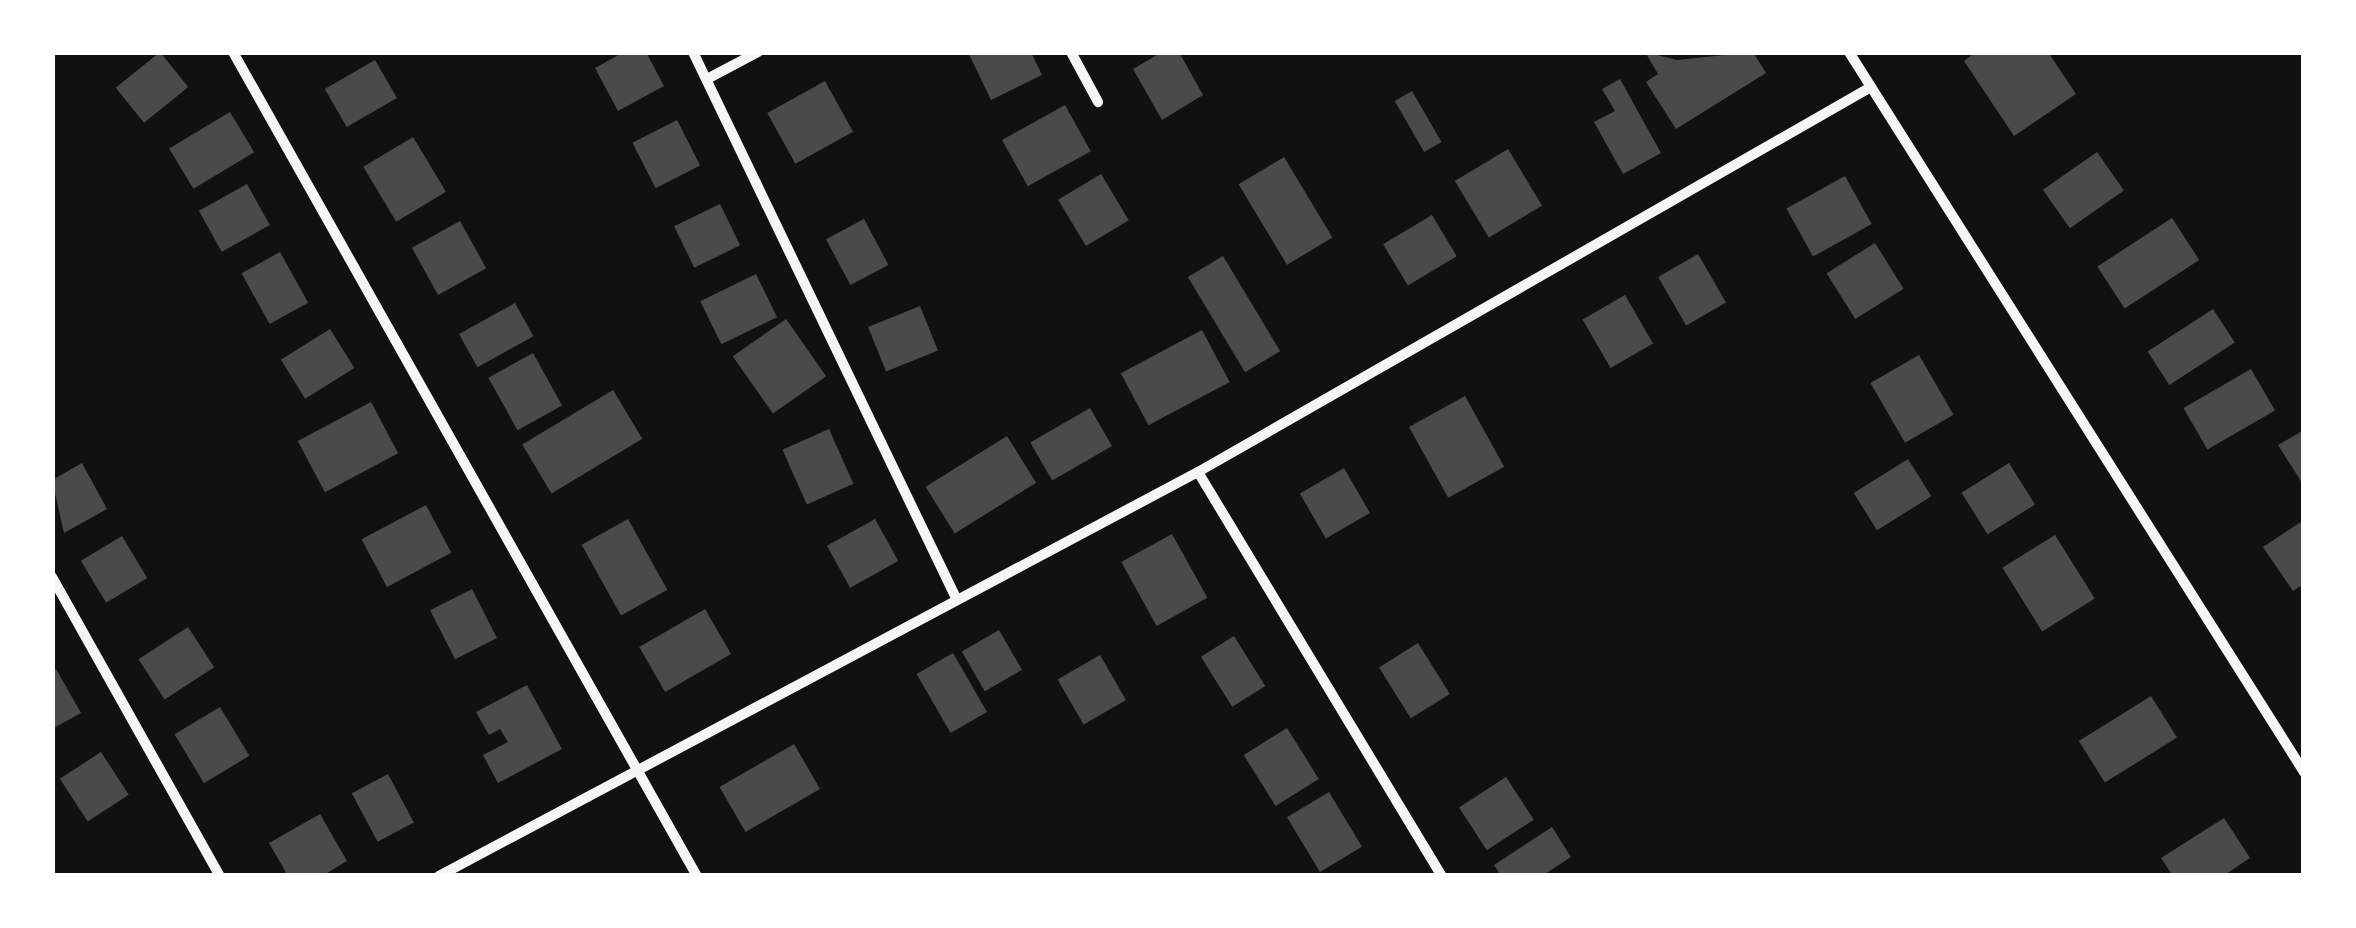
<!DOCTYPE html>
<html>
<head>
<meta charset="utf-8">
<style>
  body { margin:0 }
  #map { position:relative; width:2356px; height:928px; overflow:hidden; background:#111; font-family:Roboto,sans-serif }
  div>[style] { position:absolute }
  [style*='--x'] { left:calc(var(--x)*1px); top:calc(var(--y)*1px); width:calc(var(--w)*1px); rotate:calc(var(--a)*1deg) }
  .building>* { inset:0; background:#4a4a4a; transform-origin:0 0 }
  .minor>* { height:10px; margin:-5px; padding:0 5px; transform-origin:5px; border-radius:5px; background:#f5f5f5 }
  span { translate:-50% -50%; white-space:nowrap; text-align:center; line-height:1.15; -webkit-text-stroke:8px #fff; paint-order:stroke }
  .frame { position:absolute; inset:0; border:55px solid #fff; pointer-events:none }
</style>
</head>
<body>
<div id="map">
  <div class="building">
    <div style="left:160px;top:52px;width:45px;height:57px;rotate:51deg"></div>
    <div style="clip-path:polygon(624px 52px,646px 52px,664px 86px,618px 111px,595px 68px)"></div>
    <div style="clip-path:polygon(968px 52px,1031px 52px,1042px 75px,991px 100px)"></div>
    <div style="clip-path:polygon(1162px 52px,1179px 52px,1203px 95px,1162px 120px,1133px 69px)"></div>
    <div style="clip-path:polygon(1645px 52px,1677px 60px,1753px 52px,1766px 73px,1676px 129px,1646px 82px,1658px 74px)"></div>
    <div style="clip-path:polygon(1976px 52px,2048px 52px,2076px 94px,2014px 136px,1964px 61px)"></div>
    <div style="left:375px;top:60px;width:44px;height:58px;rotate:60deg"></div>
    <div style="clip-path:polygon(1620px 79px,1661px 153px,1623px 174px,1594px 122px,1615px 111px,1602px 89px)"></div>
    <div style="left:825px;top:81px;width:58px;height:66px;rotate:61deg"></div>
    <div style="left:1412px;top:91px;width:59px;height:20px;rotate:60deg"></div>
    <div style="left:1065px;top:105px;width:53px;height:72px;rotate:61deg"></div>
    <div style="left:230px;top:112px;width:47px;height:71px;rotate:59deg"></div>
    <div style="left:677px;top:120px;width:51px;height:50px;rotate:63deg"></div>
    <div style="left:413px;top:137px;width:64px;height:58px;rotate:59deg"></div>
    <div style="left:1508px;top:149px;width:66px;height:62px;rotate:59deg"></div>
    <div style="left:2097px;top:152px;width:47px;height:66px;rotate:55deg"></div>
    <div style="left:1284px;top:157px;width:94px;height:53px;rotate:59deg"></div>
    <div style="left:1101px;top:174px;width:54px;height:50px;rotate:59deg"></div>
    <div style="left:1845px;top:176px;width:55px;height:67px;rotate:61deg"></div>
    <div style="left:247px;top:184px;width:47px;height:55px;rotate:61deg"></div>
    <div style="left:720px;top:204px;width:46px;height:51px;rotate:64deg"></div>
    <div style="left:1432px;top:215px;width:48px;height:57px;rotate:59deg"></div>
    <div style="left:2172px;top:218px;width:50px;height:89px;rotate:57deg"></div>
    <div style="left:864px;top:219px;width:52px;height:43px;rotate:62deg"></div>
    <div style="left:460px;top:221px;width:54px;height:55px;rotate:61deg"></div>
    <div style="left:1875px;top:243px;width:54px;height:57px;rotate:58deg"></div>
    <div style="left:280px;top:252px;width:58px;height:44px;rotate:61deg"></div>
    <div style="left:1698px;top:254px;width:56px;height:46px;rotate:60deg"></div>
    <div style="left:1223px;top:256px;width:111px;height:41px;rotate:59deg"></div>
    <div style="left:756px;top:274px;width:48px;height:62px;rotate:64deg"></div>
    <div style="left:1625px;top:295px;width:56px;height:49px;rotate:60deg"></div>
    <div style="left:515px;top:303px;width:38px;height:64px;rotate:61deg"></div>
    <div style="left:920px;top:306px;width:48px;height:56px;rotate:68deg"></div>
    <div style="left:2213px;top:309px;width:40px;height:78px;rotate:57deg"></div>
    <div style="left:786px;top:319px;width:70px;height:65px;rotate:55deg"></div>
    <div style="left:330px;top:329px;width:46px;height:58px;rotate:58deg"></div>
    <div style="left:1202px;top:330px;width:59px;height:92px;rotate:62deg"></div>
    <div style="left:533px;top:353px;width:60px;height:51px;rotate:61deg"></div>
    <div style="left:1919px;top:355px;width:69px;height:56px;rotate:60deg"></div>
    <div style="left:2251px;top:369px;width:48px;height:78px;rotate:60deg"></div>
    <div style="left:613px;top:390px;width:57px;height:106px;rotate:59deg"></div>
    <div style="left:1465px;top:396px;width:81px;height:64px;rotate:61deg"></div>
    <div style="left:371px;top:402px;width:58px;height:83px;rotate:62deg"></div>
    <div style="left:1090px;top:408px;width:44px;height:69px;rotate:60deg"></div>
    <div style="left:829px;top:429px;width:60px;height:51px;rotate:66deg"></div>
    <div style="clip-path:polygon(2304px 430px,2304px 486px,2278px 445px)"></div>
    <div style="left:1007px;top:436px;width:55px;height:96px;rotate:58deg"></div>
    <div style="left:1908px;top:459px;width:44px;height:64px;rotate:58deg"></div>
    <div style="clip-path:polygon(82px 463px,107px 509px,64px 533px,52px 480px)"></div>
    <div style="left:2009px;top:463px;width:49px;height:56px;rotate:58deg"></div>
    <div style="left:1344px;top:468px;width:52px;height:51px;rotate:60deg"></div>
    <div style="left:426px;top:505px;width:54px;height:73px;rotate:62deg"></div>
    <div style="left:628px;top:519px;width:81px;height:53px;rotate:61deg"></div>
    <div style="left:875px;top:519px;width:48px;height:55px;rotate:61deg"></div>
    <div style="clip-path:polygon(2304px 520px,2304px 584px,2293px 591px,2263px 547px)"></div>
    <div style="left:1172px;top:534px;width:73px;height:58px;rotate:61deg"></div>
    <div style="left:2055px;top:535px;width:75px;height:62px;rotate:58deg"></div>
    <div style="left:122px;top:536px;width:49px;height:48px;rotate:59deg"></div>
    <div style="left:472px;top:589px;width:55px;height:47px;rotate:63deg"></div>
    <div style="left:705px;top:609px;width:52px;height:76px;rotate:60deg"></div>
    <div style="left:188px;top:627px;width:48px;height:59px;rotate:57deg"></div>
    <div style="left:999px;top:630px;width:46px;height:43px;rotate:60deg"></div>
    <div style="left:1234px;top:636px;width:59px;height:39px;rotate:58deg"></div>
    <div style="left:1418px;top:643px;width:60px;height:46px;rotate:58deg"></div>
    <div style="left:953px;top:653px;width:68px;height:42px;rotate:60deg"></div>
    <div style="left:1100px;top:655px;width:52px;height:49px;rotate:60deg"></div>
    <div style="clip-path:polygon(56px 669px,81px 713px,52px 729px,52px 671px)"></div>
    <div style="clip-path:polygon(527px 685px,562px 749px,498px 783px,483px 755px,508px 742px,500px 729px,489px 735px,476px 712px)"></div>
    <div style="left:2151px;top:696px;width:49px;height:85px;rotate:58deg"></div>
    <div style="left:220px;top:707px;width:57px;height:53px;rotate:59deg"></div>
    <div style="left:1287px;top:728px;width:60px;height:51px;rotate:58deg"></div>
    <div style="left:794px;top:744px;width:52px;height:86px;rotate:60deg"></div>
    <div style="left:101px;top:752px;width:51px;height:49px;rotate:57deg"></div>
    <div style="left:388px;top:774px;width:55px;height:41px;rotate:62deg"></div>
    <div style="left:1506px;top:777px;width:51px;height:56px;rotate:57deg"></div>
    <div style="left:1329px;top:792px;width:64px;height:49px;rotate:59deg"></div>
    <div style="clip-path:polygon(320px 814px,347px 861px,322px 876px,288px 876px,269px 843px)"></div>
    <div style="clip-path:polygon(2224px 818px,2250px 858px,2223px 876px,2173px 876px,2161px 858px)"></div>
    <div style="clip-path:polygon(1552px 827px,1571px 857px,1542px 876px,1501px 876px,1494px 865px)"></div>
  </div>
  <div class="minor">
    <div style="--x:233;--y:52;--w:946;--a:60.62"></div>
    <div style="--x:693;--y:52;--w:608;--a:64.28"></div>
    <div style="--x:1071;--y:52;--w:57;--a:61.6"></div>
    <div style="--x:1849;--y:52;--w:852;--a:57.71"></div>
    <div style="--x:707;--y:79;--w:58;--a:-27.9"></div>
    <div style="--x:1198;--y:472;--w:472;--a:58.9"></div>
    <div style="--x:52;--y:577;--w:343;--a:60.7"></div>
    <div style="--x:439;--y:876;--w:860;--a:-28.03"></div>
    <div style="--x:1198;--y:472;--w:775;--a:-29.77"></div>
  </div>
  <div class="frame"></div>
</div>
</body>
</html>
